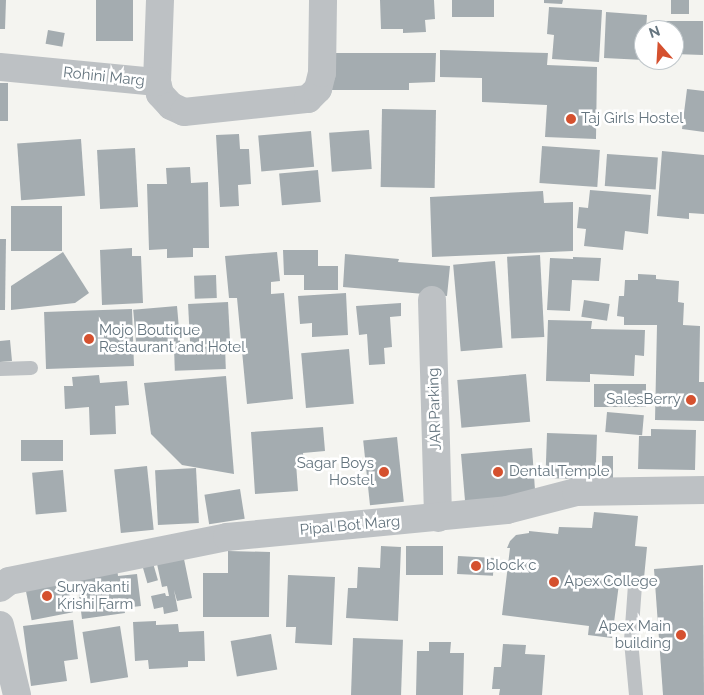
<!DOCTYPE html>
<html>
<head>
<meta charset="utf-8">
<style>
  body { margin:0 }
  #map { position:relative; width:704px; height:695px; overflow:hidden; background:#f4f4f0; font-family:Raleway,sans-serif }
  div>[style] { position:absolute }
  [style*='--x'] { left:calc(var(--x)*1px); top:calc(var(--y)*1px); width:calc(var(--w)*1px); rotate:calc(var(--a)*1deg) }
  .building>* { inset:0; background:#a4acb0; transform-origin:0 0 }
  .lane>* { height:14px; margin:-7px; padding:0 7px; transform-origin:7px; border-radius:7px; background:#bdc1c4 }
  .street>* { height:28px; margin:-14px; padding:0 14px; transform-origin:14px; border-radius:14px; background:#bdc1c4 }
  .dots>* { width:14px; height:14px; translate:-50% -50%; box-sizing:border-box; border:2px solid #fff; border-radius:50% }
  span { translate:-50% -50%; white-space:nowrap; text-align:center; line-height:1.15; -webkit-text-stroke:5px #fff; paint-order:stroke }
  .street-label { font-size:15px; color:#65757f }
  .poi-label { font-size:15px; color:#65757f }
  .left { translate:0 -50%; text-align:left }
  .right { translate:-100% -50%; text-align:right }
  .north { position:absolute; left:634px; top:20px; width:50px; height:50px; box-sizing:border-box; background:#fff; border:1px solid #c1c8cc; border-radius:50%; rotate:341deg; font-size:14px; font-weight:700; line-height:20px; text-align:center; color:#65757f }
  .north::after { content:''; display:block; margin:auto; width:18px; height:22px; background:#d5512f; clip-path:polygon(50% 0,100% 100%,50% 72%,0 100%) }
</style>
</head>
<body>
<div id="map">
  <div class="building">
    <div style="clip-path:polygon(0 0,6px 0,5px 29px,0 29px)"></div>
    <div style="left:96px;top:0;width:37px;height:41px"></div>
    <div style="clip-path:polygon(380px 0,434px 0,435px 19px,425px 20px,426px 32px,403px 33px,403px 29px,381px 29px)"></div>
    <div style="left:452px;top:0;width:42px;height:17px"></div>
    <div style="clip-path:polygon(544px 0,563px 0,562px 4px,544px 3px)"></div>
    <div style="left:671px;top:0;width:18px;height:14px"></div>
    <div style="clip-path:polygon(549px 7px,602px 10px,599px 62px,552px 59px,554px 35px,547px 34px)"></div>
    <div style="clip-path:polygon(606px 12px,647px 15px,646px 30px,644px 30px,644px 60px,604px 58px)"></div>
    <div style="clip-path:polygon(653px 21px,703px 21px,703px 55px,674px 54px,674px 30px,653px 30px)"></div>
    <div style="left:48px;top:30px;width:17px;height:14px;rotate:10deg"></div>
    <div style="clip-path:polygon(440px 50px,548px 53px,547px 65px,597px 67px,596px 139px,545px 137px,547px 105px,482px 102px,482px 78px,440px 77px)"></div>
    <div style="clip-path:polygon(327px 53px,436px 53px,435px 82px,409px 83px,409px 90px,327px 90px)"></div>
    <div style="left:0;top:83px;width:8px;height:38px"></div>
    <div style="clip-path:polygon(687px 89px,704px 91px,704px 132px,682px 129px)"></div>
    <div style="left:382px;top:109px;width:54px;height:78px;rotate:1deg"></div>
    <div style="left:369px;top:130px;width:39px;height:40px;rotate:86deg"></div>
    <div style="left:311px;top:131px;width:36px;height:53px;rotate:85deg"></div>
    <div style="clip-path:polygon(239px 134px,240px 149px,249px 149px,251px 184px,238px 185px,239px 206px,220px 207px,216px 135px)"></div>
    <div style="left:81px;top:139px;width:57px;height:64px;rotate:86deg"></div>
    <div style="left:542px;top:146px;width:58px;height:37px;rotate:4deg"></div>
    <div style="left:135px;top:148px;width:59px;height:38px;rotate:87deg"></div>
    <div style="clip-path:polygon(662px 151px,704px 155px,704px 214px,689px 213px,689px 219px,657px 216px)"></div>
    <div style="left:607px;top:154px;width:51px;height:32px;rotate:4deg"></div>
    <div style="clip-path:polygon(190px 167px,191px 183px,208px 182px,209px 248px,193px 248px,193px 257px,167px 258px,167px 249px,149px 250px,147px 184px,167px 184px,166px 168px)"></div>
    <div style="left:318px;top:170px;width:32px;height:39px;rotate:85deg"></div>
    <div style="clip-path:polygon(590px 190px,651px 195px,648px 234px,625px 231px,623px 250px,584px 246px,586px 229px,577px 228px,579px 207px,588px 208px)"></div>
    <div style="clip-path:polygon(543px 191px,544px 203px,573px 202px,573px 251px,432px 257px,430px 197px)"></div>
    <div style="left:11px;top:206px;width:51px;height:45px"></div>
    <div style="clip-path:polygon(0 239px,6px 239px,5px 310px,0 310px)"></div>
    <div style="clip-path:polygon(132px 248px,132px 256px,141px 256px,143px 303px,102px 305px,100px 250px)"></div>
    <div style="clip-path:polygon(283px 250px,318px 250px,318px 266px,338px 266px,338px 290px,304px 290px,304px 275px,284px 275px)"></div>
    <div style="clip-path:polygon(63px 252px,89px 293px,75px 303px,11px 310px,11px 286px)"></div>
    <div style="clip-path:polygon(277px 252px,280px 281px,271px 282px,271px 294px,284px 293px,293px 399px,247px 404px,237px 298px,229px 298px,225px 256px)"></div>
    <div style="clip-path:polygon(345px 254px,399px 259px,398px 262px,450px 266px,447px 296px,343px 287px)"></div>
    <div style="left:540px;top:255px;width:82px;height:33px;rotate:87deg"></div>
    <div style="clip-path:polygon(573px 257px,601px 258px,599px 281px,572px 280px,570px 311px,547px 310px,550px 258px,573px 259px)"></div>
    <div style="left:495px;top:261px;width:87px;height:42px;rotate:85deg"></div>
    <div style="clip-path:polygon(638px 274px,656px 275px,656px 279px,679px 281px,678px 302px,684px 303px,683px 325px,700px 326px,699px 382px,704px 382px,704px 421px,655px 420px,657px 325px,624px 325px,624px 317px,617px 316px,619px 296px,624px 296px,625px 280px,638px 280px)"></div>
    <div style="left:216px;top:275px;width:23px;height:22px;rotate:88deg"></div>
    <div style="clip-path:polygon(346px 293px,348px 335px,312px 337px,312px 323px,300px 324px,298px 296px)"></div>
    <div style="left:584px;top:300px;width:26px;height:17px;rotate:9deg"></div>
    <div style="left:228px;top:302px;width:41px;height:40px;rotate:87deg"></div>
    <div style="clip-path:polygon(401px 303px,401px 316px,390px 317px,392px 347px,384px 348px,385px 364px,369px 365px,367px 334px,359px 335px,356px 306px)"></div>
    <div style="left:177px;top:306px;width:42px;height:44px;rotate:85deg"></div>
    <div style="left:132px;top:309px;width:57px;height:88px;rotate:88deg"></div>
    <div style="clip-path:polygon(548px 320px,592px 321px,591px 329px,645px 330px,644px 356px,635px 355px,634px 376px,590px 374px,590px 382px,546px 381px)"></div>
    <div style="clip-path:polygon(10px 340px,12px 361px,0 362px,0 341px)"></div>
    <div style="left:225px;top:346px;width:23px;height:51px;rotate:88deg"></div>
    <div style="left:349px;top:349px;width:55px;height:48px;rotate:85deg"></div>
    <div style="left:526px;top:374px;width:48px;height:69px;rotate:85deg"></div>
    <div style="clip-path:polygon(99px 375px,100px 383px,127px 381px,129px 405px,115px 406px,116px 434px,90px 435px,89px 407px,65px 409px,64px 386px,73px 386px,72px 377px)"></div>
    <div style="clip-path:polygon(226px 376px,234px 474px,182px 465px,151px 434px,144px 383px)"></div>
    <div style="left:646px;top:384px;width:23px;height:52px;rotate:90deg"></div>
    <div style="left:607px;top:412px;width:37px;height:20px;rotate:5deg"></div>
    <div style="clip-path:polygon(323px 427px,325px 451px,303px 453px,304px 463px,296px 463px,298px 491px,255px 494px,251px 432px)"></div>
    <div style="clip-path:polygon(651px 429px,696px 430px,695px 470px,638px 469px,639px 436px,651px 436px)"></div>
    <div style="left:547px;top:433px;width:50px;height:45px;rotate:2deg"></div>
    <div style="left:397px;top:437px;width:65px;height:34px;rotate:84deg"></div>
    <div style="left:63px;top:440px;width:21px;height:42px;rotate:90deg"></div>
    <div style="clip-path:polygon(532px 448px,535px 490px,466px 512px,461px 454px)"></div>
    <div style="left:602px;top:456px;width:11px;height:23px"></div>
    <div style="left:147px;top:466px;width:64px;height:33px;rotate:84deg"></div>
    <div style="left:196px;top:468px;width:55px;height:41px;rotate:87deg"></div>
    <div style="left:63px;top:470px;width:42px;height:31px;rotate:85deg"></div>
    <div style="left:240px;top:489px;width:30px;height:36px;rotate:81deg"></div>
    <div style="clip-path:polygon(594px 512px,638px 516px,635px 546px,647px 547px,644px 578px,620px 576px,612px 638px,588px 635px,589px 626px,502px 615px,510px 548px,507px 548px,510px 541px,516px 535px,529px 533px,529px 531px,558px 534px,559px 527px,592px 528px)"></div>
    <div style="clip-path:polygon(381px 546px,401px 547px,398px 621px,346px 618px,348px 588px,357px 588px,358px 567px,380px 568px)"></div>
    <div style="left:406px;top:546px;width:37px;height:29px"></div>
    <div style="clip-path:polygon(228px 551px,270px 552px,269px 617px,203px 617px,203px 573px,228px 573px)"></div>
    <div style="left:458px;top:556px;width:36px;height:18px;rotate:3deg"></div>
    <div style="clip-path:polygon(184px 559px,192px 598px,177px 601px,174px 590px,178px 611px,164px 614px,163px 607px,154px 609px,151px 596px,165px 593px,166px 596px,169px 596px,167px 586px,162px 587px,157px 564px)"></div>
    <div style="left:153px;top:563px;width:18px;height:11px;rotate:74deg"></div>
    <div style="clip-path:polygon(703px 565px,704px 695px,663px 695px,654px 569px)"></div>
    <div style="clip-path:polygon(117px 568px,118px 576px,137px 574px,141px 606px,124px 608px,125px 613px,82px 619px,76px 573px)"></div>
    <div style="clip-path:polygon(288px 575px,335px 577px,332px 645px,295px 643px,296px 627px,286px 627px)"></div>
    <div style="left:66px;top:577px;width:36px;height:42px;rotate:79deg"></div>
    <div style="clip-path:polygon(73px 620px,78px 659px,64px 661px,67px 681px,31px 686px,23px 626px)"></div>
    <div style="clip-path:polygon(156px 621px,156px 625px,178px 624px,179px 632px,204px 631px,205px 661px,188px 661px,188px 667px,149px 669px,148px 660px,135px 661px,133px 622px)"></div>
    <div style="left:120px;top:626px;width:52px;height:38px;rotate:81deg"></div>
    <div style="left:271px;top:634px;width:36px;height:41px;rotate:80deg"></div>
    <div style="left:353px;top:638px;width:50px;height:57px;rotate:2deg"></div>
    <div style="clip-path:polygon(429px 642px,451px 642px,450px 653px,464px 653px,463px 695px,416px 695px,417px 651px,429px 651px)"></div>
    <div style="clip-path:polygon(503px 644px,526px 645px,525px 654px,545px 655px,542px 695px,499px 695px,500px 689px,492px 689px,494px 667px,501px 667px)"></div>
  </div>
  <div class="lane">
    <div style="--x:0;--y:369;--w:31;--a:-2"></div>
    <div style="--x:635;--y:585;--w:56;--a:94.1"></div>
    <div style="--x:631;--y:641;--w:54;--a:84.7"></div>
  </div>
  <div class="street">
    <div style="--x:160;--y:0;--w:82;--a:92.1"></div>
    <div style="--x:157;--y:82;--w:12;--a:76"></div>
    <div style="--x:160;--y:94;--w:16;--a:47"></div>
    <div style="--x:171;--y:106;--w:14;--a:25"></div>
    <div style="--x:184;--y:112;--w:125;--a:-6"></div>
    <div style="--x:308;--y:99;--w:14;--a:-45"></div>
    <div style="--x:318;--y:89;--w:16;--a:-76"></div>
    <div style="--x:322;--y:73;--w:73;--a:-89.2"></div>
    <div style="--x:0;--y:67;--w:158;--a:5.5"></div>
    <div style="--x:432;--y:300;--w:218;--a:88.4"></div>
    <div style="--x:0;--y:588;--w:11;--a:-38"></div>
    <div style="--x:9;--y:581;--w:222;--a:-11.4"></div>
    <div style="--x:227;--y:537;--w:281;--a:-5.5"></div>
    <div style="--x:507;--y:510;--w:71;--a:-14.6"></div>
    <div style="--x:576;--y:492;--w:128;--a:-0.9"></div>
    <div style="--x:0;--y:625;--w:72;--a:76.3"></div>
  </div>
  <div class="dots">
    <div style="left:571px;top:119px;background:#d5512f"></div>
    <div style="left:89px;top:339px;background:#d5512f"></div>
    <div style="left:691px;top:400px;background:#d5512f"></div>
    <div style="left:384px;top:472px;background:#d5512f"></div>
    <div style="left:498px;top:472px;background:#d5512f"></div>
    <div style="left:476px;top:566px;background:#d5512f"></div>
    <div style="left:554px;top:582px;background:#d5512f"></div>
    <div style="left:47px;top:596px;background:#d5512f"></div>
    <div style="left:681px;top:635px;background:#d5512f"></div>
  </div>
  <div class="street-label">
    <span style="left:104px;top:77px;rotate:6deg">Rohini Marg</span>
    <span style="left:435px;top:409px;rotate:-92deg">JAR Parking</span>
    <span style="left:350px;top:526px;rotate:-5deg">Pipal Bot Marg</span>
  </div>
  <div class="poi-label">
    <span class="left" style="left:581px;top:119px">Taj Girls Hostel</span>
    <span class="left" style="left:99px;top:339px">Mojo Boutique<br>Restaurant and Hotel</span>
    <span class="right" style="left:681px;top:400px">SalesBerry</span>
    <span class="right" style="left:374px;top:472px">Sagar Boys<br>Hostel</span>
    <span class="left" style="left:509px;top:472px">Dental Temple</span>
    <span class="left" style="left:486px;top:566px">block c</span>
    <span class="left" style="left:564px;top:582px">Apex College</span>
    <span class="left" style="left:57px;top:596px">Suryakanti<br>Krishi Farm</span>
    <span class="right" style="left:671px;top:635px">Apex Main<br>building</span>
  </div>
  <div class="north">N</div>
</div>
</body>
</html>
